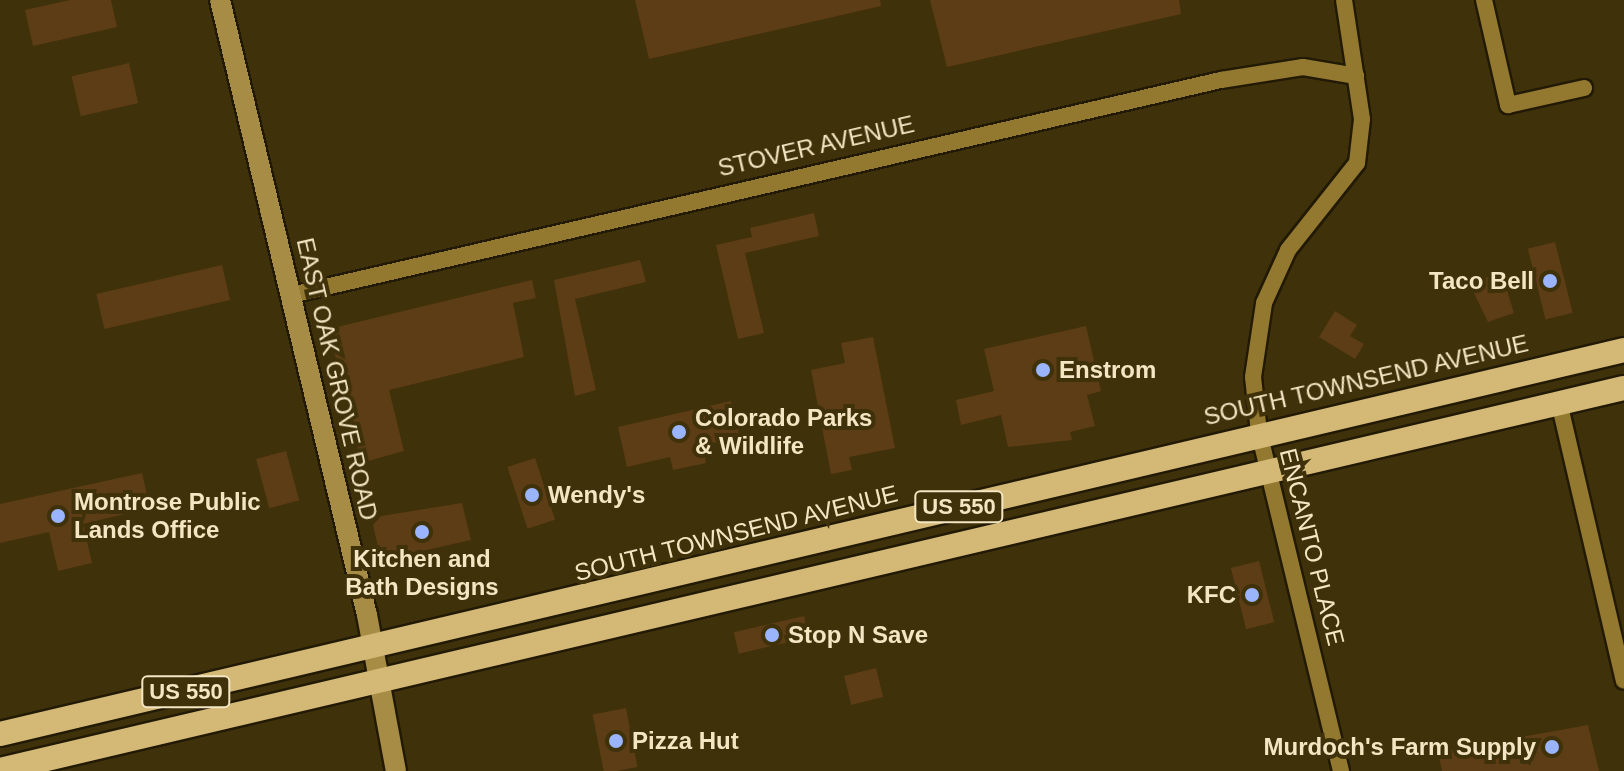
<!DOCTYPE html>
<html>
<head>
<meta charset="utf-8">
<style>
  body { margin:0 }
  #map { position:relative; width:1624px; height:771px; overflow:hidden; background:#3f310a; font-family:Helvetica,sans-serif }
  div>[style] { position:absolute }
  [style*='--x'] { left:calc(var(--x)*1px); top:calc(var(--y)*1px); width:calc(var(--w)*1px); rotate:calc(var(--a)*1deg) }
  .building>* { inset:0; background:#5d3d15; transform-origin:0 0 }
  .roads { filter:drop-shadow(2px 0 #221a04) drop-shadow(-2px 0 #221a04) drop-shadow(0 2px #221a04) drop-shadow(0 -2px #221a04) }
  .street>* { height:16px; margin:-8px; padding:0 8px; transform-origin:8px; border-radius:8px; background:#937830 }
  .secondary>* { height:20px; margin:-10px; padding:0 10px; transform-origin:10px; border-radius:10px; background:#a68c45 }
  .highway>* { height:24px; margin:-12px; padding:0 12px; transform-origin:12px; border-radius:12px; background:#d4b976 }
  .dots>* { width:22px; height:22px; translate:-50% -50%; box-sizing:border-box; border:4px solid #3f310a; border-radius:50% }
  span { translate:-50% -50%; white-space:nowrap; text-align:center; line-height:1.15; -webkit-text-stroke:8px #3f310a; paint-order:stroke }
  .shield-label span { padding:2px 6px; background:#3f310a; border:2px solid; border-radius:6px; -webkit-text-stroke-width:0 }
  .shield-label { font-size:22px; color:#f4e6c3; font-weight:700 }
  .street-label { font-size:24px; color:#f4e6c3 }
  .poi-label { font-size:24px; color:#f4e6c3; font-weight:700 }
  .right { translate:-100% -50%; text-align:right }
  .left { translate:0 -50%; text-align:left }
</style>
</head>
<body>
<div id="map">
  <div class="building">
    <div style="clip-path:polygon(70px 0,111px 0,117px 27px,33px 46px,25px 10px)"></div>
    <div style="clip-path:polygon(635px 0,880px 0,881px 6px,649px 59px)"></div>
    <div style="clip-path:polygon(930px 0,1179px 0,1181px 14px,947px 67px)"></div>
    <div style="left:129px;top:63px;width:41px;height:59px;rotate:77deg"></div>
    <div style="clip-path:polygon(814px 213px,819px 236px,745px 253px,764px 333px,738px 339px,716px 245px,752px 237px,750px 228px)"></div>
    <div style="left:1555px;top:242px;width:73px;height:28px;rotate:76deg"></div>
    <div style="clip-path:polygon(640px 260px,646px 282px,575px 299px,596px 390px,575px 396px,554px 280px)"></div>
    <div style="left:222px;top:265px;width:36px;height:129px;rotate:77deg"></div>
    <div style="clip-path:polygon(1502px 274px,1514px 313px,1488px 322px,1468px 281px)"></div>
    <div style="clip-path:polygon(532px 280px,536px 298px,513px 303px,524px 357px,389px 390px,404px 451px,361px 463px,329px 329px)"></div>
    <div style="clip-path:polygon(1335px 311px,1357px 325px,1350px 336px,1364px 344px,1355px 359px,1319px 337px)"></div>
    <div style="clip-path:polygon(1086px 326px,1101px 391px,1087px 395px,1095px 426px,1070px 432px,1072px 440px,1008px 447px,1001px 415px,961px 425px,956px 400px,994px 391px,984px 349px)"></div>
    <div style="clip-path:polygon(873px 337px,895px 448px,849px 457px,852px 470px,831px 474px,811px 370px,845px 363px,841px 343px)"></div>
    <div style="clip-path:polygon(731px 401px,740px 438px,703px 446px,706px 463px,673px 470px,670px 457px,627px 467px,618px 427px)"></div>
    <div style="left:286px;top:451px;width:51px;height:31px;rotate:75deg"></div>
    <div style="left:535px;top:458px;width:65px;height:29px;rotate:72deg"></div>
    <div style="clip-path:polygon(142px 473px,150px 508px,83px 524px,92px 563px,58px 571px,49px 532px,0 543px,0 504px)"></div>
    <div style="clip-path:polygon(462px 503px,471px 540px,409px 554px,410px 561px,381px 560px,373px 525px,381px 516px)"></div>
    <div style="left:1259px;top:561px;width:63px;height:29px;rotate:76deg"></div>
    <div style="left:804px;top:616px;width:22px;height:72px;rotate:77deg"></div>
    <div style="left:876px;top:668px;width:30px;height:33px;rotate:76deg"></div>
    <div style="left:626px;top:708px;width:60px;height:34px;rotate:79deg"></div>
    <div style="clip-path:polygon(1588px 725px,1599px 771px,1442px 771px,1438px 752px)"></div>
  </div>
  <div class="roads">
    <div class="street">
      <div style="--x:1484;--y:0;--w:108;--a:77.1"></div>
      <div style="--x:1508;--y:105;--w:78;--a:-12.6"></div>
      <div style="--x:291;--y:295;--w:955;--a:-13.02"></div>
      <div style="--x:1221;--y:80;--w:83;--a:-9"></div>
      <div style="--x:1303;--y:67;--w:54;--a:9.6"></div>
      <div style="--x:1559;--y:402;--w:286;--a:76.9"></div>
      <div style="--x:1341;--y:771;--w:348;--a:-103.6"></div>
      <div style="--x:1259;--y:433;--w:56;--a:-96.1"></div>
      <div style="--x:1253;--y:377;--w:75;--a:-81.5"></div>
      <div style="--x:1264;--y:303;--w:58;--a:-65.6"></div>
      <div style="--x:1288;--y:250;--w:111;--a:-51.6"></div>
      <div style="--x:1357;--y:163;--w:44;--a:-83.5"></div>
      <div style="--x:1362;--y:119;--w:120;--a:-98.6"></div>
    </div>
    <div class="secondary">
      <div style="--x:220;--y:0;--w:632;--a:76.56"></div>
      <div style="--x:367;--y:615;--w:159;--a:79.5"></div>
    </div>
    <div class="highway">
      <div style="--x:0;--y:734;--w:1669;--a:-13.3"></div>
      <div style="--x:0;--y:770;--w:1668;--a:-13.24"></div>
    </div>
  </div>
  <div class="dots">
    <div style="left:1550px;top:281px;background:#9ab5fd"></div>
    <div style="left:1043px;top:370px;background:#9ab5fd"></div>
    <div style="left:679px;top:432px;background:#9ab5fd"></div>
    <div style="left:532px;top:495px;background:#9ab5fd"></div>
    <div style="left:58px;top:516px;background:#9ab5fd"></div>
    <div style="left:422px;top:532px;background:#9ab5fd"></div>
    <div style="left:1252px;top:595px;background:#9ab5fd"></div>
    <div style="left:772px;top:635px;background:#9ab5fd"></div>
    <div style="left:616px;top:741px;background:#9ab5fd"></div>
    <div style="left:1552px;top:747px;background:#9ab5fd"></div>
  </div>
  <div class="shield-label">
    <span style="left:959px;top:507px">US 550</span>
    <span style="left:186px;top:692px">US 550</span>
  </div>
  <div class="street-label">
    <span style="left:816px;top:146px;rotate:-13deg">STOVER AVENUE</span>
    <span style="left:337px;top:379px;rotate:77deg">EAST OAK GROVE ROAD</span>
    <span style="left:1366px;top:380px;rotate:-13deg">SOUTH TOWNSEND AVENUE</span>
    <span style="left:736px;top:533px;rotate:-14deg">SOUTH TOWNSEND AVENUE</span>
    <span style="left:1312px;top:547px;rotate:76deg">ENCANTO PLACE</span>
  </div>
  <div class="poi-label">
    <span class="right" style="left:1534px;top:281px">Taco Bell</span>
    <span class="left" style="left:1059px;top:370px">Enstrom</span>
    <span class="left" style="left:695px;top:432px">Colorado Parks<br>&amp; Wildlife</span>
    <span class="left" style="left:548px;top:495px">Wendy's</span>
    <span class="left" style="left:74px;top:516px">Montrose Public<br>Lands Office</span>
    <span style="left:422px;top:573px">Kitchen and<br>Bath Designs</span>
    <span class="right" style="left:1236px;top:595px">KFC</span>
    <span class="left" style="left:788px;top:635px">Stop N Save</span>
    <span class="left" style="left:632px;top:741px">Pizza Hut</span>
    <span class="right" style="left:1536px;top:747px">Murdoch's Farm Supply</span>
  </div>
</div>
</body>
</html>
